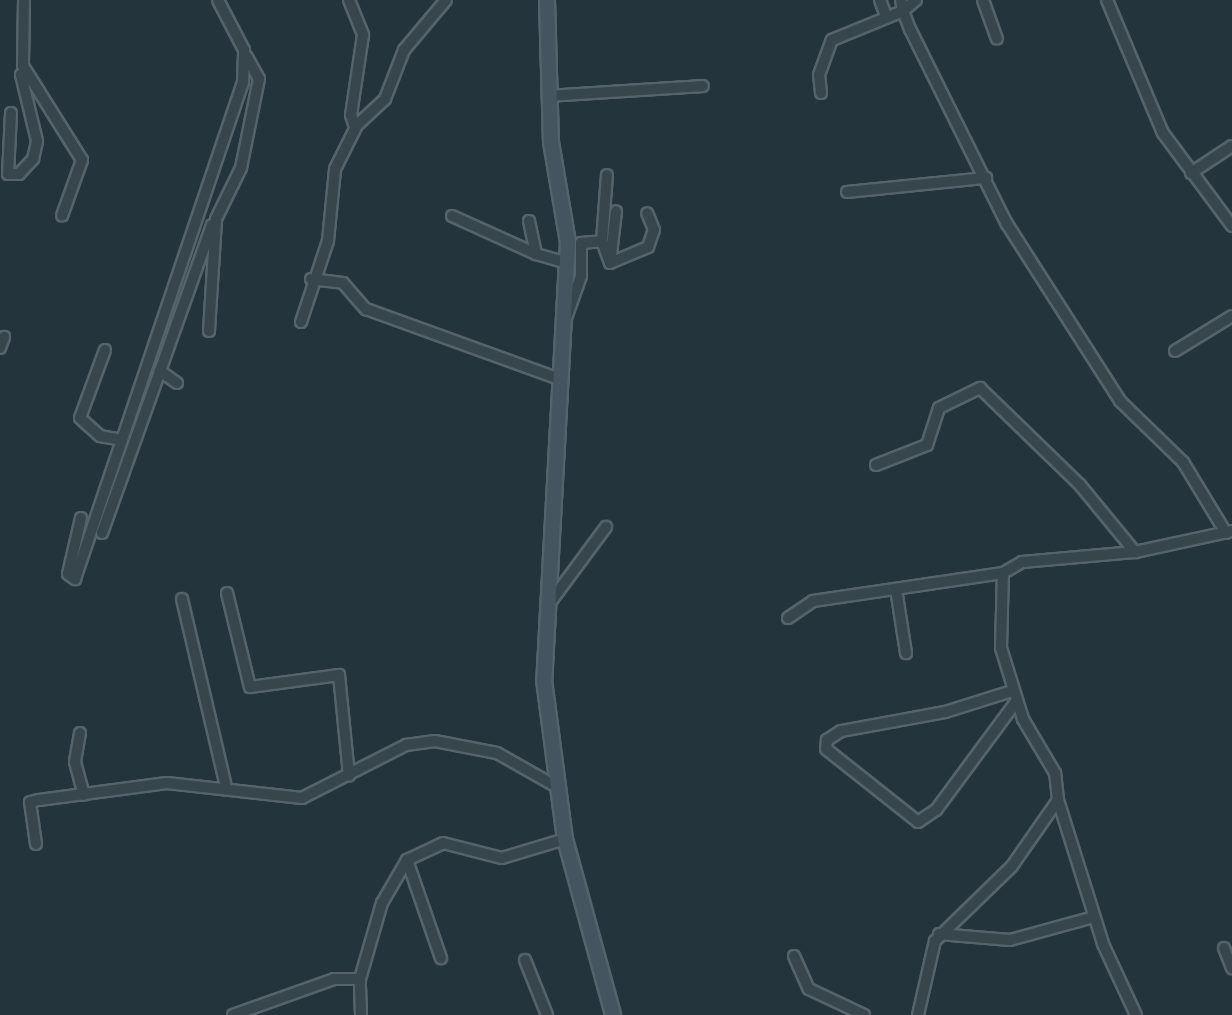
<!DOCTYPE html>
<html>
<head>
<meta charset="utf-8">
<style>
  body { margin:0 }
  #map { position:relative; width:1232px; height:1015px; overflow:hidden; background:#23343d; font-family:"Noto Sans",sans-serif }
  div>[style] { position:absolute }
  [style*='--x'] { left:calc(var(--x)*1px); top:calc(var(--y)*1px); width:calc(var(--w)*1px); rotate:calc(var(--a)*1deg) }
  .roads { filter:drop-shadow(2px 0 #55636b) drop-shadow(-2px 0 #55636b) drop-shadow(0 2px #55636b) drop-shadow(0 -2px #55636b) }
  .street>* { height:10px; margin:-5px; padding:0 5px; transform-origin:5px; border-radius:5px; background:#37454d }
  .secondary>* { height:14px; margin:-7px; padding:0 7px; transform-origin:7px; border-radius:7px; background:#455560 }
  span { translate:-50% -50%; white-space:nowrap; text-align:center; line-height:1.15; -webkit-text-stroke:8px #1c2a32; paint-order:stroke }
</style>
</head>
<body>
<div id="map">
  <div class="roads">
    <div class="street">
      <div style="--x:24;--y:0;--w:66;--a:90.9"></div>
      <div style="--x:23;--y:66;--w:111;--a:57.9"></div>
      <div style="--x:82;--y:160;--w:59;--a:109.7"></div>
      <div style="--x:349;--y:0;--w:38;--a:68"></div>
      <div style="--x:363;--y:35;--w:81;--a:98.5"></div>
      <div style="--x:351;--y:115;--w:13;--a:72"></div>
      <div style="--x:355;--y:127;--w:41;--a:-43"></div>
      <div style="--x:385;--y:99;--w:53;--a:-68.8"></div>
      <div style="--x:404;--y:50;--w:65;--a:-50"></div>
      <div style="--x:880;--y:0;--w:17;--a:69"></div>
      <div style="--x:916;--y:0;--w:17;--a:140"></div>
      <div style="--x:903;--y:11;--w:19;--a:69"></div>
      <div style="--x:910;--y:29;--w:218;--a:63.6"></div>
      <div style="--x:1007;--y:224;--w:210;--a:57.4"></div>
      <div style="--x:1120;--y:401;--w:88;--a:44.1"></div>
      <div style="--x:1183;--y:462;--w:83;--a:58.8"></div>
      <div style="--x:983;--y:0;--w:41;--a:70.3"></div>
      <div style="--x:1107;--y:0;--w:144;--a:67.2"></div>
      <div style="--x:1163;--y:133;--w:116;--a:53.4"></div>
      <div style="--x:821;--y:93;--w:18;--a:-96"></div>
      <div style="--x:819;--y:75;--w:37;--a:-70"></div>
      <div style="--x:832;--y:40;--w:77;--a:-22.2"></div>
      <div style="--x:903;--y:11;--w:11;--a:-100"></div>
      <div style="--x:548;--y:96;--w:155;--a:-3.7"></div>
      <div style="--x:11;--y:113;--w:61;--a:92.8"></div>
      <div style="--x:8;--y:174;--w:11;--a:0"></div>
      <div style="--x:19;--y:174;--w:21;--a:-47"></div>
      <div style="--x:33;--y:159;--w:18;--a:-77"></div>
      <div style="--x:37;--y:141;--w:68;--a:-103.6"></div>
      <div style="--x:21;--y:75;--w:6;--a:-31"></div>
      <div style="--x:1191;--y:173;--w:49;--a:-33.4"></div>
      <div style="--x:847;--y:192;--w:140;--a:-5.8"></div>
      <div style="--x:452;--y:216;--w:92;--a:24.3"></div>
      <div style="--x:529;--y:221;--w:34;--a:78"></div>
      <div style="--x:536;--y:254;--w:32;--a:16"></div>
      <div style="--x:602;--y:241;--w:23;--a:70"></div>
      <div style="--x:610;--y:263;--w:52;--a:-83.4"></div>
      <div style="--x:610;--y:263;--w:41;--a:-22.8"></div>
      <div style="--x:648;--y:247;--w:18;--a:-71"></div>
      <div style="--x:654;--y:230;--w:18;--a:-112"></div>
      <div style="--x:311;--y:279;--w:32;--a:7"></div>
      <div style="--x:343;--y:283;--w:35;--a:49"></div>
      <div style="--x:366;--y:309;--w:205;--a:19.9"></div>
      <div style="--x:566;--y:318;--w:45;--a:-70.3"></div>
      <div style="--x:581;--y:276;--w:33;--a:-90"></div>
      <div style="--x:581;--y:243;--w:21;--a:-5"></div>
      <div style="--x:602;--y:241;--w:66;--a:-85.7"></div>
      <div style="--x:301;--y:322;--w:85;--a:-71.6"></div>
      <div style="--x:328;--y:241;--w:72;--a:-84.4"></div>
      <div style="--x:335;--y:169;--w:47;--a:-63.4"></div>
      <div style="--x:209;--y:331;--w:112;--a:-86.4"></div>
      <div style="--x:216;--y:219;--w:57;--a:-63.9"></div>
      <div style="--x:241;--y:168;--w:91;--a:-78.6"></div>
      <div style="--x:259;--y:79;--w:26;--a:-119"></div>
      <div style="--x:0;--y:348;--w:12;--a:-70"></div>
      <div style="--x:105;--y:350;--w:72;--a:110.2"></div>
      <div style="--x:80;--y:418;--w:27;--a:42"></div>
      <div style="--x:100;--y:436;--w:22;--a:10"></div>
      <div style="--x:1175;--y:351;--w:67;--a:-31.6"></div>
      <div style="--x:177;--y:383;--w:21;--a:-145"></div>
      <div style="--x:160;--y:371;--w:155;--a:-70.4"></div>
      <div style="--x:876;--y:465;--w:55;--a:-21.4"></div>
      <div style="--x:927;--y:445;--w:39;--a:-72"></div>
      <div style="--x:939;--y:408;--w:46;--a:-26"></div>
      <div style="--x:980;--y:388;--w:139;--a:44.1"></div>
      <div style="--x:1080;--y:485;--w:87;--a:50.6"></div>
      <div style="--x:81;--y:518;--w:57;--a:103.1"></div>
      <div style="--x:68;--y:574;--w:9;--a:36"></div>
      <div style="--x:75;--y:579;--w:525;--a:-71.32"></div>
      <div style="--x:243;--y:82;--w:32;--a:-88"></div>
      <div style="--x:244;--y:50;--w:56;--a:-117.5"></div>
      <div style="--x:102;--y:533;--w:172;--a:-70.3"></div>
      <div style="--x:896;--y:589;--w:65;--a:81.1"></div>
      <div style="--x:227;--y:593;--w:97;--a:76.3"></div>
      <div style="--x:250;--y:687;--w:90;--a:-7.7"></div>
      <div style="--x:339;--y:675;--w:101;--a:84.3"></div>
      <div style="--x:182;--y:599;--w:192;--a:76.8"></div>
      <div style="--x:549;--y:604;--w:96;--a:-53.5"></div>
      <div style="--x:788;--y:618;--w:30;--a:-34"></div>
      <div style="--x:813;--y:601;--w:192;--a:-8.4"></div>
      <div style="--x:1012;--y:691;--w:70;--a:162.6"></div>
      <div style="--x:945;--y:712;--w:106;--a:169.6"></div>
      <div style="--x:841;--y:731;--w:17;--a:147"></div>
      <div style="--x:827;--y:740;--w:9;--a:96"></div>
      <div style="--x:826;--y:749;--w:117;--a:38.4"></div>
      <div style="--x:918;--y:822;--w:22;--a:-34"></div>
      <div style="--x:936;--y:810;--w:134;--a:-53.5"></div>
      <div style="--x:80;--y:733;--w:29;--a:100"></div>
      <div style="--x:75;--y:762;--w:34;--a:75"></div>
      <div style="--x:1058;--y:800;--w:151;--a:72.6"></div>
      <div style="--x:1103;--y:944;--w:78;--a:65.1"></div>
      <div style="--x:36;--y:844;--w:42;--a:-98.1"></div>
      <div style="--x:30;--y:802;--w:9;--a:-13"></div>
      <div style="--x:39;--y:800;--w:129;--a:-7.6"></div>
      <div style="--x:167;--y:783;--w:136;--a:6.3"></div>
      <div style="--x:302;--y:798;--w:117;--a:-27"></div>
      <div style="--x:406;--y:745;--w:29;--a:-8"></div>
      <div style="--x:435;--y:741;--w:63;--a:11"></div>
      <div style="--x:497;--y:753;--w:69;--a:29.5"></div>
      <div style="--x:407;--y:860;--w:104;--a:70.9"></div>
      <div style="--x:939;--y:934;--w:71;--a:4.8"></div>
      <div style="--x:1010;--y:940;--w:87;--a:-15.3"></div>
      <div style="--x:1224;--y:948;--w:22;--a:68"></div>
      <div style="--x:794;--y:956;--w:36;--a:66"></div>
      <div style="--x:809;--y:989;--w:61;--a:25.3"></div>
      <div style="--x:525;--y:960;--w:59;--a:68.2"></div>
      <div style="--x:233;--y:1015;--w:107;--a:-19.6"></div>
      <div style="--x:334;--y:979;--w:26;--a:0"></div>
      <div style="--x:361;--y:1015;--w:36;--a:-92"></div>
      <div style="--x:360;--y:979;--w:79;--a:-73.9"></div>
      <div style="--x:382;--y:903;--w:50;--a:-59.8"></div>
      <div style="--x:407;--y:860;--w:40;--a:-25"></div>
      <div style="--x:443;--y:843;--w:61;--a:14.3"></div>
      <div style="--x:502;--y:858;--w:66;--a:-16.8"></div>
      <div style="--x:918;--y:1015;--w:76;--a:-77.1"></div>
      <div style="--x:935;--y:941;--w:107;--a:-44.2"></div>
      <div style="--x:1012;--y:866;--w:80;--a:-55.1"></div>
      <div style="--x:1058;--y:800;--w:27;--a:-96"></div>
      <div style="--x:1055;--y:773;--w:63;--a:-120.7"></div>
      <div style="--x:1023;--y:719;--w:74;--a:-107.2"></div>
      <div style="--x:1001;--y:648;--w:75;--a:-88.5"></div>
      <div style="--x:1003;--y:573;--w:22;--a:-30"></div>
      <div style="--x:1022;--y:562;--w:113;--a:-5.1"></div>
      <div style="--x:1135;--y:552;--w:99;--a:-12.2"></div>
    </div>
    <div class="secondary">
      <div style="--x:547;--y:0;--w:142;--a:88.4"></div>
      <div style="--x:551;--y:142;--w:101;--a:80.4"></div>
      <div style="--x:568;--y:242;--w:439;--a:93.1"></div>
      <div style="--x:544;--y:680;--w:160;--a:82.5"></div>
      <div style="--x:565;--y:839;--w:182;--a:74.7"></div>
    </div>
  </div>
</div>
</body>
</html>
